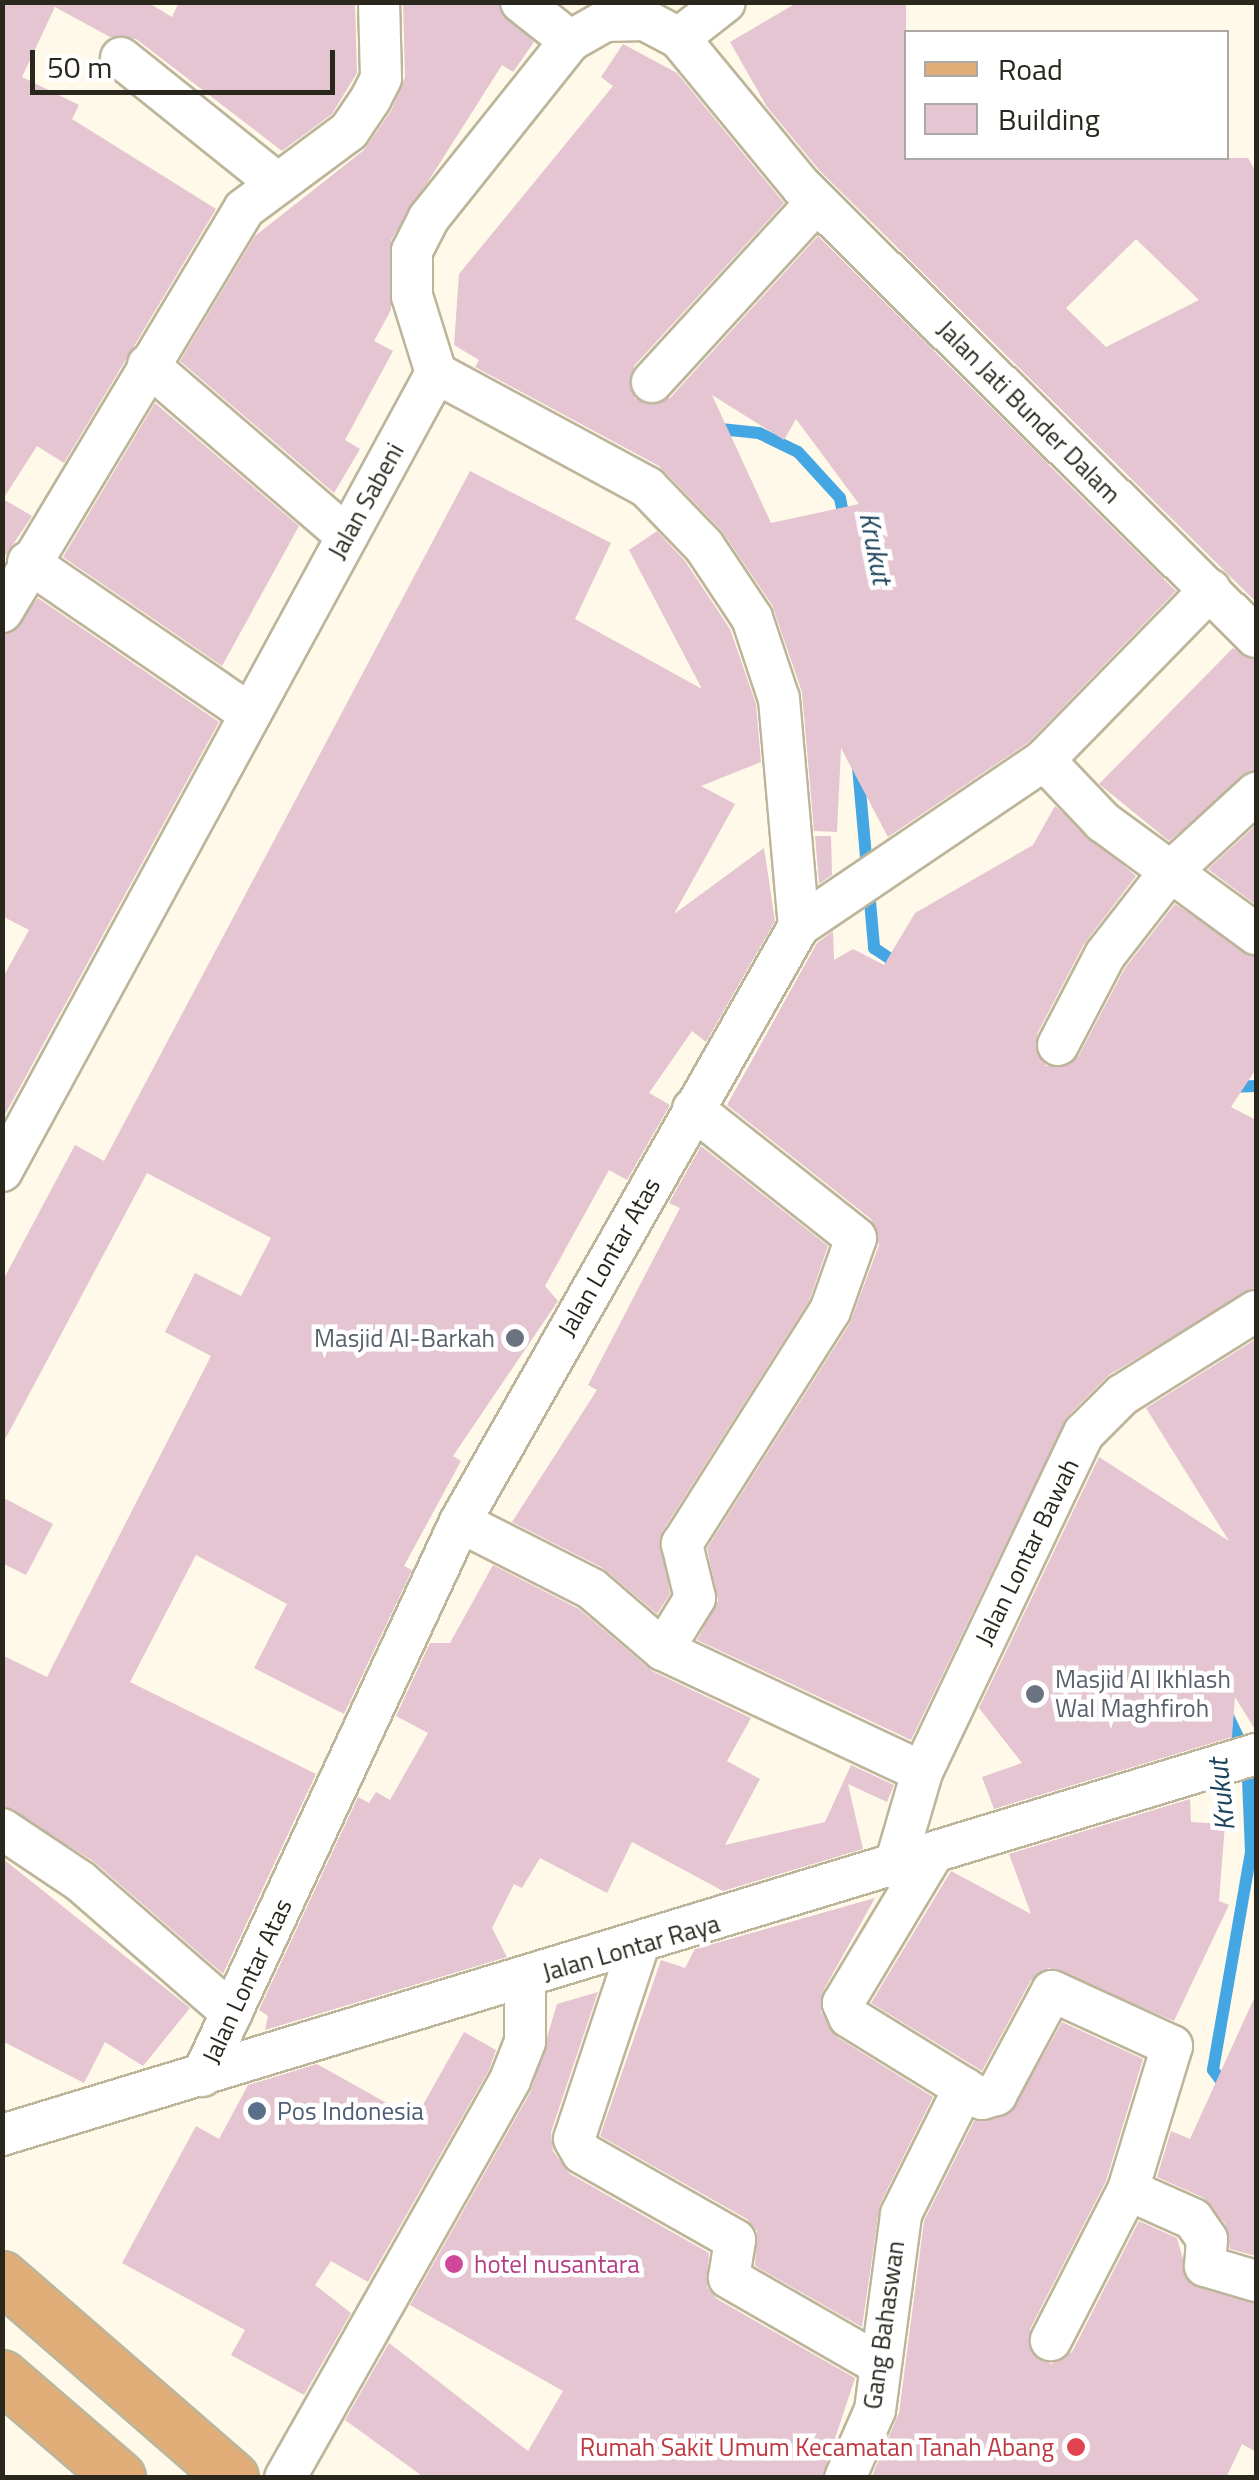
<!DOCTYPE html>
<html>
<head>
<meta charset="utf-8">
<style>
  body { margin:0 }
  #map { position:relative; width:1259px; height:2480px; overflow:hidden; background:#fef9e8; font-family:"Titillium Web",sans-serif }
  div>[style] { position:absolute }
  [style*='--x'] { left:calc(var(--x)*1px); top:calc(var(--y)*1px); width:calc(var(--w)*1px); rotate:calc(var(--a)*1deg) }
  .stream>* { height:12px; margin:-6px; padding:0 6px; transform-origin:6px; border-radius:6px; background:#44a6e2 }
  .building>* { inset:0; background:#e4c5d1 }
  .roads { filter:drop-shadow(2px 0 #bdb59a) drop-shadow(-2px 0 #bdb59a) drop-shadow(0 2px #bdb59a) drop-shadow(0 -2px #bdb59a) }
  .minor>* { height:40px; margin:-20px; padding:0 20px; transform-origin:20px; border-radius:20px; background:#fff }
  .major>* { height:50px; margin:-25px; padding:0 25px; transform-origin:25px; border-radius:25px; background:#e1ad78 }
  .dots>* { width:28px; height:28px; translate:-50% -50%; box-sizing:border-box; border:5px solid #fff; border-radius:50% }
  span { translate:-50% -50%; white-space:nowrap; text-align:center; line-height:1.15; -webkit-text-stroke:9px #fff; paint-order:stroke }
  .street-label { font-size:25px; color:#2a271d }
  .worship-label { font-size:25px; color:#5b616d }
  .right { translate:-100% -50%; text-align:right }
  .left { translate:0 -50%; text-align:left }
  .service-label { font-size:25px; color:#4e5e75 }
  .hotel-label { font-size:25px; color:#b23c85 }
  .health-label { font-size:25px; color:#be3a42 }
  .water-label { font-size:28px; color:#1a435c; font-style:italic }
  .frame { position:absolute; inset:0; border:5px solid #2a271d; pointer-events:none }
  .legend { position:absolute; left:904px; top:30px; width:325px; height:130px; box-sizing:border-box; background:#fff; border:2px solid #aaa9a5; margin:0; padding:12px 18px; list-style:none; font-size:30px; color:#2a271d }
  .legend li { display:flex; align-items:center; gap:20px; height:50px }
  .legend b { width:50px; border:2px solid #aaa9a5 }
  .scale { position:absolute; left:30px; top:50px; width:305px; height:45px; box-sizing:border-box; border:5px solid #2a271d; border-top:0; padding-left:12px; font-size:30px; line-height:35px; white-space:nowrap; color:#2a271d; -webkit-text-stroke:8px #fff; paint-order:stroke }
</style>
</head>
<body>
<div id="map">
  <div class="stream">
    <div style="--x:711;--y:428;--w:48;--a:5.9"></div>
    <div style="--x:759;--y:433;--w:43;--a:26"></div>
    <div style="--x:798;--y:452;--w:62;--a:47.6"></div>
    <div style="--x:840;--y:498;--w:25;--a:79"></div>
    <div style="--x:858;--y:767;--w:182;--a:84.9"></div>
    <div style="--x:874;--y:948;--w:32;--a:34"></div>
    <div style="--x:1229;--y:1087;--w:27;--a:-2"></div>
    <div style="--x:1227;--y:1714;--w:47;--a:64.5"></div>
    <div style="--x:1247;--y:1756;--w:96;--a:87.6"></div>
    <div style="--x:1251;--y:1852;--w:221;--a:99.9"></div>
    <div style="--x:1213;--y:2070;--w:25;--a:53"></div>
  </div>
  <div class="building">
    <div style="clip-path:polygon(2px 2px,147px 2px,172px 17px,179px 2px,355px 2px,357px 73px,332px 114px,282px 151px,136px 39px,110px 37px,55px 7px,22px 77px,79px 105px,72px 119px,216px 209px,64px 463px,37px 446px,3px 499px,32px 516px,6px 555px,2px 553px)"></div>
    <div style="clip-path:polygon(403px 2px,498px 2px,534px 42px,513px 72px,502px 65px,391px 240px,391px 310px,374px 341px,393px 351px,345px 440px,360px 449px,334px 493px,180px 361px,255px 236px,364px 150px,391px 111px,405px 77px)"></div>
    <div style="clip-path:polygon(evenodd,798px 2px,906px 2px,906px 158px,1248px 158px,1256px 172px,1256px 602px,820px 171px,767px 107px,730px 42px,798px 2px,1136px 239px,1199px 300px,1106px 347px,1066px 308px,1136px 239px)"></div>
    <div style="clip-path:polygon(evenodd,623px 44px,677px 73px,784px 203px,634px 366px,635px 399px,670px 398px,818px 236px,1176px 591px,1029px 742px,888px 837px,841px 748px,837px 832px,814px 831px,802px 692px,772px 605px,721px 530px,659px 466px,475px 367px,479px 360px,454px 345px,459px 274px,613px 86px,601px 77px,623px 44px,712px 395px,784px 440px,796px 419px,859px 504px,771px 523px,712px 395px)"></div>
    <div style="clip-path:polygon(155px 403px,299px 526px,222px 666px,63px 557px)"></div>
    <div style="clip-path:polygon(470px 471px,611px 543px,575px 619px,702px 689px,629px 550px,657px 531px,685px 561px,730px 629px,756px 704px,761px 762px,701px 786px,735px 804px,674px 914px,764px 848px,775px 921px,706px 1042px,692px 1031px,649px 1093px,670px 1105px,627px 1180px,609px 1170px,545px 1286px,558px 1301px,453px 1456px,461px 1461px,404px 1566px,412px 1570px,344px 1714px,254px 1668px,287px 1604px,196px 1555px,130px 1682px,316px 1774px,223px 1974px,93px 1861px,2px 1805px,2px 1655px,47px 1677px,211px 1356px,165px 1332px,195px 1273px,241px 1296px,271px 1238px,147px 1173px,2px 1445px,2px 1282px,75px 1145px,104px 1161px)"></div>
    <div style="clip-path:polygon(38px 598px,219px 722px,2px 1120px,2px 979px,29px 930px,2px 916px,2px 638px)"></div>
    <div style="clip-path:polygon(1233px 648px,1256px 660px,1256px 770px,1169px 841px,1099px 784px)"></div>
    <div style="clip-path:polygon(1055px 806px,1136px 876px,1084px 944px,1037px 1034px,1046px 1066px,1078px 1057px,1125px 968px,1175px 904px,1256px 957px,1256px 1069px,1231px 1107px,1256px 1120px,1256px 1287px,1109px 1375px,1067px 1417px,911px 1740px,697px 1640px,718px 1601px,707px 1548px,850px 1323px,879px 1245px,871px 1219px,727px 1105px,817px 943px,833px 931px,834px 960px,853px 949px,884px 965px,915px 913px,1033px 845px)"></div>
    <div style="clip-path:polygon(1256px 825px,1256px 905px,1208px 869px)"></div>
    <div style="clip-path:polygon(815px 836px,831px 836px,832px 875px,819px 884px)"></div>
    <div style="clip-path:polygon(701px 1146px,828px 1246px,809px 1301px,662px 1532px,670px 1594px,657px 1614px,603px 1568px,512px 1522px,597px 1390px,588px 1385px,680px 1208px,669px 1203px)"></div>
    <div style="clip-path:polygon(1256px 1339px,1256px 1731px,1235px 1697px,1232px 1737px,994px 1809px,982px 1777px,1022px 1763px,979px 1708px,1099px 1457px,1229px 1541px,1146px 1408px)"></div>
    <div style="clip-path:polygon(2px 1497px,53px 1524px,26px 1575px,2px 1563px)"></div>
    <div style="clip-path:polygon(493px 1565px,579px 1609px,652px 1671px,751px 1718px,727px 1761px,760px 1779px,725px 1845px,825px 1822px,851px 1765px,894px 1785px,887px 1802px,848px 1784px,863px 1849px,723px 1891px,632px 1842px,607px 1893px,540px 1858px,522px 1888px,514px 1884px,492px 1928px,507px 1957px,265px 2030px,268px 2016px,259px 2010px,358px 1797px,369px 1803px,376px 1792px,390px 1800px,428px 1733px,396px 1716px,430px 1643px,450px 1643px)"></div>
    <div style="clip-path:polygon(1190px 1799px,1191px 1822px,1225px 1824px,1219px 1901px,1229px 1905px,1174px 2021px,1049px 1968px,1031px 1980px,982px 2071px,871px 2003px,951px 1871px,1031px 1914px,1009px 1854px)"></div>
    <div style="clip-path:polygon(2px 1858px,190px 2008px,143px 2066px,105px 2042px,84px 2083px,2px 2041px)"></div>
    <div style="clip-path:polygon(875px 1898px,823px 1991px,821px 2012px,837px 2037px,933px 2097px,880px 2204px,862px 2327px,755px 2266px,757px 2231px,747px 2219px,600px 2136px,661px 1960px,685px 1968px,695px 1949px)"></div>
    <div style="clip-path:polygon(598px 1992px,551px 2132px,553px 2151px,570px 2174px,709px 2253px,707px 2287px,717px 2299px,855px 2378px,822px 2478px,425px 2478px,345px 2420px,389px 2343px,528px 2451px,563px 2391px,410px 2305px,531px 2091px,557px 2004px)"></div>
    <div style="clip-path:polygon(1256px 1994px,1256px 2256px,1230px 2249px,1226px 2225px,1204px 2198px,1157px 2177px,1171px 2131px,1190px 2139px)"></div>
    <div style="clip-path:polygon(1062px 2022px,1143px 2059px,1106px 2181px,1030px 2329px,1031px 2352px,1051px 2364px,1072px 2352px,1139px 2221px,1177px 2238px,1190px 2284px,1256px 2304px,1256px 2452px,1242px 2444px,1226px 2478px,871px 2478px,899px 2413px,924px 2221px,974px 2121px,1011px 2113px)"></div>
    <div style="clip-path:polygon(464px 2032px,496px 2050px,489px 2070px,368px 2282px,331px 2261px,315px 2285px,351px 2313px,304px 2395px,231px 2355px,245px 2330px,122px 2263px,196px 2126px,219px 2139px,248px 2085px,317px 2064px,415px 2119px)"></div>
  </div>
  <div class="roads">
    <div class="minor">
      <div style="--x:521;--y:2;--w:63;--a:38.5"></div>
      <div style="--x:679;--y:38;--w:58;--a:-38"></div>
      <div style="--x:121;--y:58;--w:198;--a:38.7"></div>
      <div style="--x:148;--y:365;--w:262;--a:40.7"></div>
      <div style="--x:436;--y:373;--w:240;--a:28.4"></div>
      <div style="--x:647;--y:487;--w:82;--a:46"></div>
      <div style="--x:704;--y:546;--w:87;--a:56.3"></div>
      <div style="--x:752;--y:618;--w:85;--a:71.6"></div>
      <div style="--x:779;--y:699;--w:228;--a:85"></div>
      <div style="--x:652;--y:382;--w:244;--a:-47.5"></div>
      <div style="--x:28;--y:562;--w:269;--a:34.4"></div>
      <div style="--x:2;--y:612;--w:470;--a:-59"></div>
      <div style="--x:244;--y:209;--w:131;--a:-36.6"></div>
      <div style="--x:349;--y:131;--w:40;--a:-56"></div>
      <div style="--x:371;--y:98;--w:22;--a:-63"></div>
      <div style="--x:381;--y:78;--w:76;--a:-91.5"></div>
      <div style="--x:1044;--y:760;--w:86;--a:46.4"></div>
      <div style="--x:1103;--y:822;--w:190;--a:36.2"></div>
      <div style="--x:1058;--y:1045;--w:102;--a:-62.4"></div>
      <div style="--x:1105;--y:955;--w:103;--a:-52.1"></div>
      <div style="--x:1168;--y:874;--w:120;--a:-42.6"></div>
      <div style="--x:2;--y:1171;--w:908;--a:-61.46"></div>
      <div style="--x:436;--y:373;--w:81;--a:-107.3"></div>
      <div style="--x:412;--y:296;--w:45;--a:-90"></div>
      <div style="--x:412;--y:251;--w:36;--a:-63"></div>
      <div style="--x:428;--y:219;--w:228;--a:-51.4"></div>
      <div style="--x:570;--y:41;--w:40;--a:-29.7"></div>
      <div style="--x:605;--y:21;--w:40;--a:-1.4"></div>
      <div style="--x:645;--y:20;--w:38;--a:28"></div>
      <div style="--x:679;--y:38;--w:193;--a:50.5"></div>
      <div style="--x:802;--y:187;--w:639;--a:44.75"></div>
      <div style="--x:460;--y:1522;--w:148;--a:26.9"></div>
      <div style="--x:592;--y:1589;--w:94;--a:40.7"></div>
      <div style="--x:663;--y:1650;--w:286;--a:25.2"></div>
      <div style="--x:663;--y:1650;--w:61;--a:-58.4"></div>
      <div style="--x:695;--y:1598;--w:56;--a:-103.5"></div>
      <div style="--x:682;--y:1544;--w:276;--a:-57.6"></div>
      <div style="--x:830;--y:1311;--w:77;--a:-70.4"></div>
      <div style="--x:856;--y:1238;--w:208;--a:-141.6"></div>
      <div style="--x:2;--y:1829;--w:94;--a:33.7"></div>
      <div style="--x:80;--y:1881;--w:201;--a:41"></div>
      <div style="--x:932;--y:1855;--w:173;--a:121"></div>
      <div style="--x:843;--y:2003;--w:15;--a:67"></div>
      <div style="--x:849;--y:2017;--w:156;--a:31.7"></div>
      <div style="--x:982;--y:2099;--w:15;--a:-16"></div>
      <div style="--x:996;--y:2095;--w:118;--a:-61.7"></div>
      <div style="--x:1052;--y:1991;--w:132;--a:24.6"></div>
      <div style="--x:1172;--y:2046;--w:151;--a:107"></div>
      <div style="--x:1128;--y:2190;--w:169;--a:117.2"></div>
      <div style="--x:894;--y:1868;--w:100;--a:-73.7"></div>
      <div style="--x:922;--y:1772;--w:376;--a:-64.5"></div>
      <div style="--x:1084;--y:1433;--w:54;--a:-45"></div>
      <div style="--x:1122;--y:1395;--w:158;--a:-32.1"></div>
      <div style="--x:638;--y:1947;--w:202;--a:108.4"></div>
      <div style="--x:574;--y:2139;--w:16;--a:60"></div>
      <div style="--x:582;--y:2153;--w:176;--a:29.6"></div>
      <div style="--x:735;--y:2240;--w:38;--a:99"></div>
      <div style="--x:729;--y:2278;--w:174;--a:29.9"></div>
      <div style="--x:202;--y:2076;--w:611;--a:-65.03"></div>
      <div style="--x:460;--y:1522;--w:686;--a:-60.37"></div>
      <div style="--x:799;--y:926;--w:296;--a:-34.1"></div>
      <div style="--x:1044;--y:760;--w:238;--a:-45.7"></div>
      <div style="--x:2;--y:2135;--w:1311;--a:-16.9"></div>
      <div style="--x:1128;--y:2190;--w:71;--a:24"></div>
      <div style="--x:1193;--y:2219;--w:24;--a:55"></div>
      <div style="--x:1207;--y:2239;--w:27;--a:94"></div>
      <div style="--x:1205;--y:2266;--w:53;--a:16.4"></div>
      <div style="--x:285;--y:2478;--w:457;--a:-60.5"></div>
      <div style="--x:510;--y:2080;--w:41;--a:-68.5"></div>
      <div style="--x:525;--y:2042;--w:63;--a:-90"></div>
      <div style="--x:845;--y:2478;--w:74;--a:-66.2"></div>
      <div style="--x:875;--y:2410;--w:198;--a:-82.4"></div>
      <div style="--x:901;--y:2214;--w:141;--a:-63.4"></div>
    </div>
    <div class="major">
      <div style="--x:2;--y:2277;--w:306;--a:41"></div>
      <div style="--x:2;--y:2376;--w:156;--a:40.8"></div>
    </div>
  </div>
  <div class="dots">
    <div style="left:515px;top:1338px;background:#6b7280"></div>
    <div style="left:1035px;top:1694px;background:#6b7280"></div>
    <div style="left:257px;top:2111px;background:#5c6f8a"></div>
    <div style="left:454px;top:2264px;background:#d1479c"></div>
    <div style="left:1076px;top:2447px;background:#e0444e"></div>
  </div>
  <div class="street-label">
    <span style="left:1029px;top:412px;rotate:45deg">Jalan Jati Bunder Dalam</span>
    <span style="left:366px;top:501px;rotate:-61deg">Jalan Sabeni</span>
    <span style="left:609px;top:1257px;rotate:-60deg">Jalan Lontar Atas</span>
    <span style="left:1027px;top:1552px;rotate:-64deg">Jalan Lontar Bawah</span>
    <span style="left:631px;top:1948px;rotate:-16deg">Jalan Lontar Raya</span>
    <span style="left:247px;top:1981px;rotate:-65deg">Jalan Lontar Atas</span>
    <span style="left:884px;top:2325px;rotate:-82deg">Gang Bahaswan</span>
  </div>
  <div class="worship-label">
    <span class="right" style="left:495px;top:1338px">Masjid Al-Barkah</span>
    <span class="left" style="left:1055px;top:1694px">Masjid Al Ikhlash<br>Wal Maghfiroh</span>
  </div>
  <div class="service-label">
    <span class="left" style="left:277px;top:2111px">Pos Indonesia</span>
  </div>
  <div class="hotel-label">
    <span class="left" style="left:474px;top:2264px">hotel nusantara</span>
  </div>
  <div class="health-label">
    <span class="right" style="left:1054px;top:2447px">Rumah Sakit Umum Kecamatan Tanah Abang</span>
  </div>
  <div class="water-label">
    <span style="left:876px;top:548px;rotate:79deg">Krukut</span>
    <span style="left:1221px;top:1795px;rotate:-96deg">Krukut</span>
  </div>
  <div class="frame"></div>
  <ul class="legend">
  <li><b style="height:12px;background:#e1ad78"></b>Road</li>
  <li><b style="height:28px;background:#e4c5d1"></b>Building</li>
  </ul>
  <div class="scale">50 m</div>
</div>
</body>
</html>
